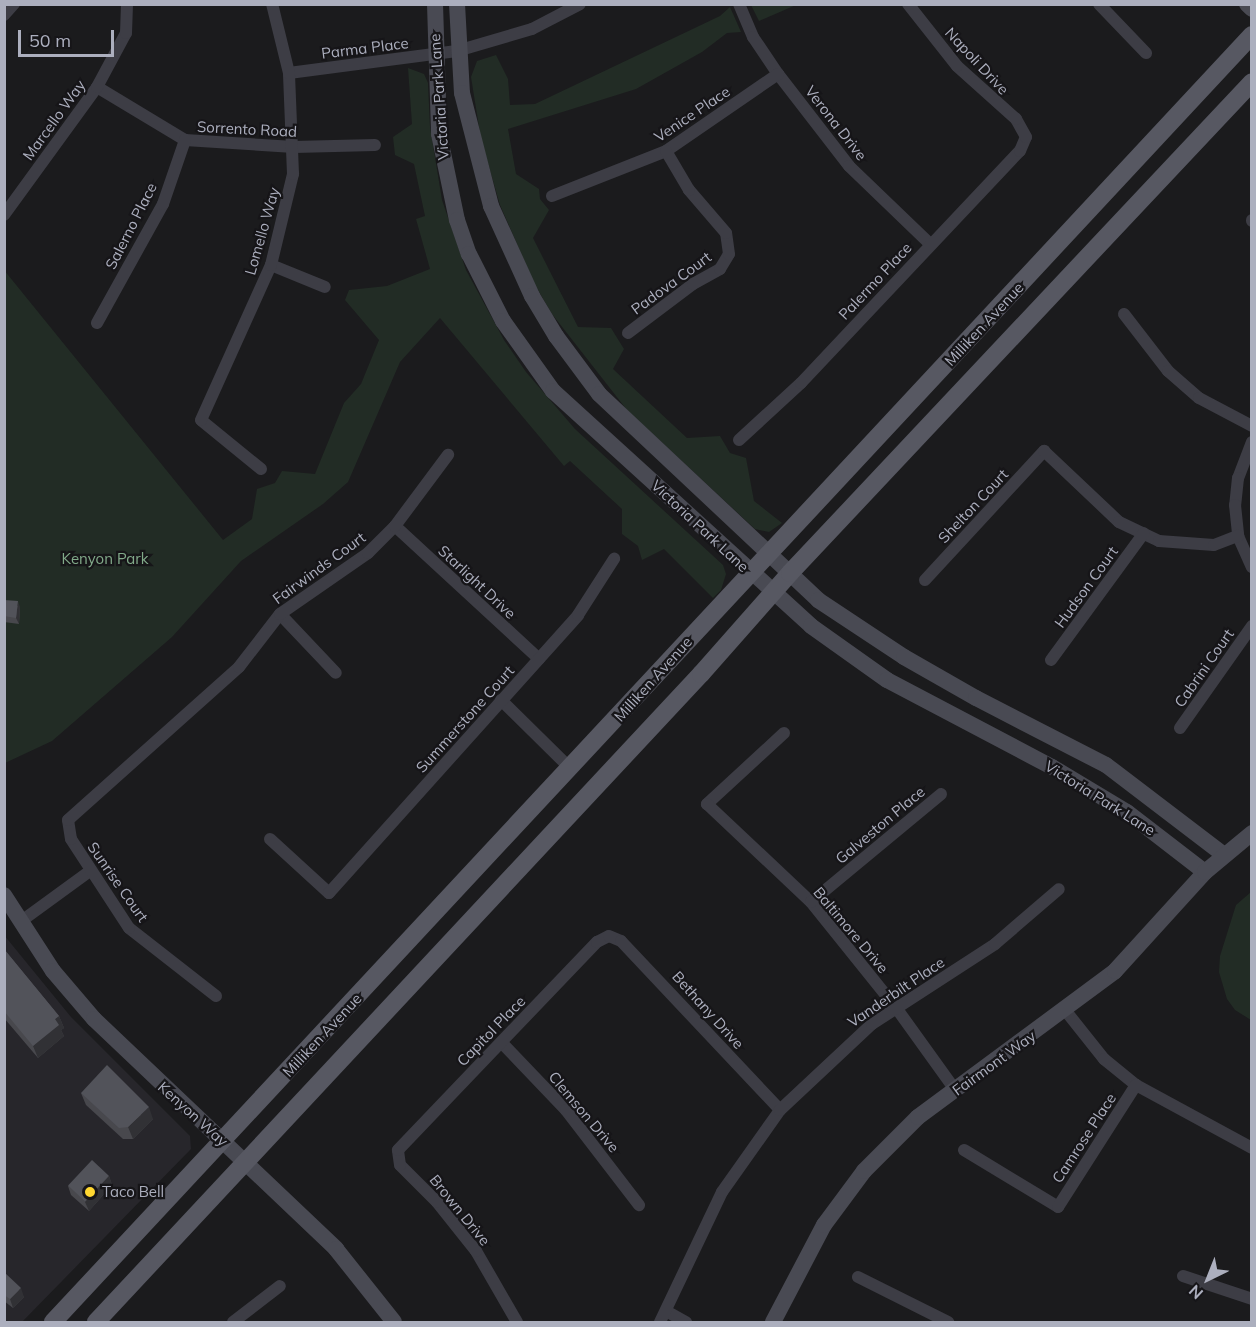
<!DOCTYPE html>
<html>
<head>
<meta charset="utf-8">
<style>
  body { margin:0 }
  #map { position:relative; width:1256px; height:1327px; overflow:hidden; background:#1b1b1d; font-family:Mulish,sans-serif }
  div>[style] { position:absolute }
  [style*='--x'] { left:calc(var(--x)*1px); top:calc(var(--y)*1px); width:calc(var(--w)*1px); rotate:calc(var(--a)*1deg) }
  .built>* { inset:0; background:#27262b }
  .green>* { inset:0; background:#222c25 }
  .street>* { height:12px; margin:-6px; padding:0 6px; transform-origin:6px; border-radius:6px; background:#3d3d45 }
  .secondary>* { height:16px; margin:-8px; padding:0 8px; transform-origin:8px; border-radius:8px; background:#494a53 }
  .primary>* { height:18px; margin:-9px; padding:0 9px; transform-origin:9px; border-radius:9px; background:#575862 }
  .wall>* { inset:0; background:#48484d }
  .shaded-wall>* { inset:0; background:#313135 }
  .building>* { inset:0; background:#52535a; transform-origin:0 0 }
  .dots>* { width:16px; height:16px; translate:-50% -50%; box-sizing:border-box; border:3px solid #161518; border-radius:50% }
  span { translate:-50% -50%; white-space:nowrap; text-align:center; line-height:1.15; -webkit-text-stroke:4.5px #161518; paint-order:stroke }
  .street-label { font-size:15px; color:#acafbe }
  .park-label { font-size:15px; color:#82aa8a }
  .poi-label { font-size:15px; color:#acafbe }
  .left { translate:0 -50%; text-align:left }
  .frame { position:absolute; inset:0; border:6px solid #acafbe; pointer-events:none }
  .north { position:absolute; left:1178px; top:1249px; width:60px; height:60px; -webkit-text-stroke:4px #161518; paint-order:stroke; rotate:223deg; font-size:16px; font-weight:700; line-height:24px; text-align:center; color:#acafbe }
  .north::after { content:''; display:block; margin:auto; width:21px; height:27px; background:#acafbe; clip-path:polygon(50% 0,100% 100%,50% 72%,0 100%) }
  .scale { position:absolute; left:18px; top:30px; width:96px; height:27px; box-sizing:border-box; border:3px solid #acafbe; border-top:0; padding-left:8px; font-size:18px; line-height:21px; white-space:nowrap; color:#acafbe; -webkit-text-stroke:4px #161518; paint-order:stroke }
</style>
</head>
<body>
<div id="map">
  <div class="built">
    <div style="clip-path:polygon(4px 935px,71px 1017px,190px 1136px,191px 1149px,22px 1322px,4px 1322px)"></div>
  </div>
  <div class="green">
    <div style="clip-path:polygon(751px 5px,796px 5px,759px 21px)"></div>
    <div style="clip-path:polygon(730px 7px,741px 32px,727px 33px,702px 52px,636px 89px,508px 129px,516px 174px,539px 189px,540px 199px,549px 210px,533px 238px,578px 327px,611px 328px,624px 349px,613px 369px,687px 438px,720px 436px,730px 453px,746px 458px,754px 501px,782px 523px,769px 532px,755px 529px,627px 410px,552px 314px,535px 285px,500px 205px,481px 139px,471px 77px,477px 61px,496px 55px,508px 79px,510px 105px,535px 104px,720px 16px)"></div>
    <div style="clip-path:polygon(408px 68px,424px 74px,428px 83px,430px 127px,442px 200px,466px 270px,504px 340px,526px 372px,575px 429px,723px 565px,726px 574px,721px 590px,713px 598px,664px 549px,642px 560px,638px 546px,622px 534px,622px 509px,570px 461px,564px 466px,440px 318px,400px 362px,348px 482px,323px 504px,241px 561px,172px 637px,52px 741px,5px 763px,4px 270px,223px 540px,252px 519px,257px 489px,275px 483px,282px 471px,315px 474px,344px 403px,361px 384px,379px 340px,345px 300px,349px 290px,387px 286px,430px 269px,416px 219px,425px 216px,414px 164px,395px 155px,393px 137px,412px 124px)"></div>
    <div style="clip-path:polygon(1251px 892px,1251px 891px,1251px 1020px,1235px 1010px,1227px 999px,1219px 972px,1220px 956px,1236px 905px)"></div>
  </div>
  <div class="street">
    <div style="--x:739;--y:4;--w:36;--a:67"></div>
    <div style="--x:753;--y:37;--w:45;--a:56"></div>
    <div style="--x:778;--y:74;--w:116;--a:52.3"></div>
    <div style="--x:849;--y:166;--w:112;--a:43.9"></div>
    <div style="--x:1099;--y:4;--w:68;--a:46.2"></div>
    <div style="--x:4;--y:15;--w:15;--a:-48"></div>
    <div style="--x:289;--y:73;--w:169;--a:-7.5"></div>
    <div style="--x:457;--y:51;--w:78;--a:-16.3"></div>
    <div style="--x:532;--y:29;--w:54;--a:-27.5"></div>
    <div style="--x:97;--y:87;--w:103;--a:31.1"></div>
    <div style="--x:185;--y:140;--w:109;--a:3.7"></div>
    <div style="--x:294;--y:147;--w:81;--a:-1.4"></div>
    <div style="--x:552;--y:196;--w:123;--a:-21.5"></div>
    <div style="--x:666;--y:151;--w:136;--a:-34.5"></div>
    <div style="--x:4;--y:215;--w:158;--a:-54"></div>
    <div style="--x:97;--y:87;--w:61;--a:-61.8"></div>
    <div style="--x:126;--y:33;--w:29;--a:-88"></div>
    <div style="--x:1252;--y:220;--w:1;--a:90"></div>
    <div style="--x:271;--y:265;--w:58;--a:22.2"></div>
    <div style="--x:1124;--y:314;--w:72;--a:52.3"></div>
    <div style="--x:1168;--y:371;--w:41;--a:41.1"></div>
    <div style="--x:1199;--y:398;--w:60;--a:27.8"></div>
    <div style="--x:97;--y:323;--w:136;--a:-61"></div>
    <div style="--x:163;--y:204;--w:68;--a:-71"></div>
    <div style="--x:628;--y:333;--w:81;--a:-37"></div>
    <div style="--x:693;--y:284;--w:31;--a:-29"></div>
    <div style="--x:720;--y:269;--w:17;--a:-59"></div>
    <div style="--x:729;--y:254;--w:21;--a:-98"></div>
    <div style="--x:726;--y:233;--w:57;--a:-130.7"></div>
    <div style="--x:689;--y:190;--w:45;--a:-120.5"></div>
    <div style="--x:739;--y:440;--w:84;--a:-42.6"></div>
    <div style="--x:801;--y:383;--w:319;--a:-46.7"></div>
    <div style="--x:1020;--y:151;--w:15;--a:-67"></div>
    <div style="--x:1026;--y:137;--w:21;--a:-119"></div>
    <div style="--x:1016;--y:119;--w:79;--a:-138.1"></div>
    <div style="--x:957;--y:66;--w:79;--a:-128.3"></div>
    <div style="--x:1252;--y:442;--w:39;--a:111"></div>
    <div style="--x:1238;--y:478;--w:27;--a:96"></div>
    <div style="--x:1235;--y:505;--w:31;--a:84"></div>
    <div style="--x:1238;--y:536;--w:34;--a:66"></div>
    <div style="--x:261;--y:469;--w:77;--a:-140.8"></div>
    <div style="--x:201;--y:420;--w:170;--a:-65.7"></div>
    <div style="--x:271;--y:265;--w:94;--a:-76.4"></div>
    <div style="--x:293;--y:174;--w:101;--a:-92.3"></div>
    <div style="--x:289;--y:73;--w:71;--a:-103.8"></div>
    <div style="--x:395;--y:526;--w:196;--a:42.7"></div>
    <div style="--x:925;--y:580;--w:176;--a:-47.3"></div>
    <div style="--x:1044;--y:451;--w:103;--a:43.4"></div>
    <div style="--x:1119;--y:522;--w:44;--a:25.4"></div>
    <div style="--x:1159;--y:541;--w:55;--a:4.2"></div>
    <div style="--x:1214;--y:545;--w:26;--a:-21"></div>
    <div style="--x:280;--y:614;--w:81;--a:46.5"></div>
    <div style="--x:1051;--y:660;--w:157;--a:-53.8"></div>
    <div style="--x:501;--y:700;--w:98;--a:44.6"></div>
    <div style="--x:1180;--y:728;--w:125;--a:-54.8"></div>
    <div style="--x:784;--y:733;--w:105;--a:137.3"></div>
    <div style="--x:707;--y:804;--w:143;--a:43.3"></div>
    <div style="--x:811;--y:902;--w:137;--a:51.2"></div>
    <div style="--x:897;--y:1009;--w:101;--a:54.3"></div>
    <div style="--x:270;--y:839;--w:80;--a:42.5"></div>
    <div style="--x:329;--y:893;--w:373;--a:-48.1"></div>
    <div style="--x:578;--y:615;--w:67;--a:-57.3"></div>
    <div style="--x:811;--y:902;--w:169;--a:-39.7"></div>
    <div style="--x:20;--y:922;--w:87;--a:-36.1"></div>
    <div style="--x:216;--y:996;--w:110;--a:-142"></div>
    <div style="--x:129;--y:928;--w:106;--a:-123.1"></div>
    <div style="--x:71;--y:839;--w:19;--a:-99"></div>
    <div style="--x:68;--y:820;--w:229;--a:-41.8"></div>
    <div style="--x:239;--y:667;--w:67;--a:-52.3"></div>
    <div style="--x:280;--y:614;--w:107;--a:-34.7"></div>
    <div style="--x:368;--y:553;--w:38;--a:-45"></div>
    <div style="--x:395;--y:526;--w:89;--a:-53.3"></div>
    <div style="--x:1065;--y:1010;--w:63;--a:51.5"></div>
    <div style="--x:1104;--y:1059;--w:41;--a:39.1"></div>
    <div style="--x:1136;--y:1085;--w:132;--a:28.5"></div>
    <div style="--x:502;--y:1043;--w:93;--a:46.3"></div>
    <div style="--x:566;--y:1110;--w:120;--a:52.5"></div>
    <div style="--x:964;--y:1150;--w:110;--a:31.2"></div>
    <div style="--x:1058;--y:1207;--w:145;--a:-57.4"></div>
    <div style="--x:1183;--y:1276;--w:73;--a:18.4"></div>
    <div style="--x:858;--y:1277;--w:101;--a:26.6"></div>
    <div style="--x:666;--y:1311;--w:23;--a:29"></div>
    <div style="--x:233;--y:1322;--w:59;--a:-37.5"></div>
    <div style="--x:517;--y:1322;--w:82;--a:-120"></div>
    <div style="--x:476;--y:1251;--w:63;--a:-128.5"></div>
    <div style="--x:437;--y:1202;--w:52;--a:-135"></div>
    <div style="--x:400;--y:1165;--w:15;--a:-98"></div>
    <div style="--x:398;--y:1150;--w:288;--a:-46.3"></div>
    <div style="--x:597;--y:942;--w:13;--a:-27"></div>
    <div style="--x:609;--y:936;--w:13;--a:23"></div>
    <div style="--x:621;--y:941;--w:232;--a:46.7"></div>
    <div style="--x:660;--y:1322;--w:144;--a:-64.5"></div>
    <div style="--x:722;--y:1192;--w:100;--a:-54.7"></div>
    <div style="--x:780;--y:1110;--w:126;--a:-43.1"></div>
    <div style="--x:872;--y:1024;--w:147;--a:-33"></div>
    <div style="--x:995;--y:944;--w:84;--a:-40.7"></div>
  </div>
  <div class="secondary">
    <div style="--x:435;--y:4;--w:130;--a:88.2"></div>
    <div style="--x:439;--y:134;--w:88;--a:78.2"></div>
    <div style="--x:457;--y:220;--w:36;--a:71"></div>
    <div style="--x:469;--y:254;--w:75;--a:63.1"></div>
    <div style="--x:503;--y:321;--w:86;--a:54.5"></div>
    <div style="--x:553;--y:391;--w:349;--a:42.3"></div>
    <div style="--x:811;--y:626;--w:93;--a:35.4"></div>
    <div style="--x:887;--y:680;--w:187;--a:27.8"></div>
    <div style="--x:1052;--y:767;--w:87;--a:31"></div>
    <div style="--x:1127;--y:812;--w:98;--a:37.6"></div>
    <div style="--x:457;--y:4;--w:89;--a:86.8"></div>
    <div style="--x:462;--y:93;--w:117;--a:75.6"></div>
    <div style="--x:491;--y:206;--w:99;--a:65.5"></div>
    <div style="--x:532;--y:296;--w:47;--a:59"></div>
    <div style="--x:556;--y:336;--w:72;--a:53.4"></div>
    <div style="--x:599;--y:394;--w:301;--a:43.2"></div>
    <div style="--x:818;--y:600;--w:103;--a:33.5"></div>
    <div style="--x:904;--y:657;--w:83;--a:29.7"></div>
    <div style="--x:976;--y:698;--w:146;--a:27.3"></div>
    <div style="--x:1106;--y:765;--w:147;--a:37.3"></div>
    <div style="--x:1247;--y:4;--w:7;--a:45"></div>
    <div style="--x:4;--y:895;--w:90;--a:57.2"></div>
    <div style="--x:53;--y:971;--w:63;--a:49.5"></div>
    <div style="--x:94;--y:1019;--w:334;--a:43.5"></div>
    <div style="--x:336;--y:1249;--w:93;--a:51.5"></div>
    <div style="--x:773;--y:1322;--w:110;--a:-62.3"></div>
    <div style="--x:824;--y:1225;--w:67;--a:-53.5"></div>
    <div style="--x:864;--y:1171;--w:76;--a:-45"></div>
    <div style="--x:918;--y:1117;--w:245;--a:-36.5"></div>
    <div style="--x:1115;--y:971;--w:134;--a:-47.7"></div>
    <div style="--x:1205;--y:872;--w:61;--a:-39.7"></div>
  </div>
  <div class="primary">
    <div style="--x:53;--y:1322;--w:1759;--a:-47.03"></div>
    <div style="--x:96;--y:1322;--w:887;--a:-46.97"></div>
    <div style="--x:701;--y:674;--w:135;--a:-48.6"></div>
    <div style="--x:790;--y:573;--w:674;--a:-46.74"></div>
  </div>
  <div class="wall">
    <div style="clip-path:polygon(4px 600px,20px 607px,19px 624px,4px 622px)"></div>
    <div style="clip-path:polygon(4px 949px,59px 1016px,64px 1028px,61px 1030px,64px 1036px,38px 1058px,4px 1018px)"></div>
    <div style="clip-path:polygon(81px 1093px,153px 1119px,133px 1139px,123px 1139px,86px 1105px)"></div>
    <div style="clip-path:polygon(109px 1176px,112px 1185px,89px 1211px,71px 1195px,68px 1186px)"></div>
    <div style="clip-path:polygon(4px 1272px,24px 1297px,13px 1308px,4px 1301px)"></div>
  </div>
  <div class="shaded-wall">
    <div style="clip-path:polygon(18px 601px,20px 607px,19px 624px,16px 618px)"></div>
    <div style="clip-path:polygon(59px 1016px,64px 1028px,61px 1030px,64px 1036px,38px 1058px,33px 1046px,55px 1019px)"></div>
    <div style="clip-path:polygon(149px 1107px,153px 1119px,133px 1139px,128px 1127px)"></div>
    <div style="clip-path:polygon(109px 1176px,112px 1185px,89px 1211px,85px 1202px)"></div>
    <div style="clip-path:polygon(21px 1288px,24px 1297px,13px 1308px,10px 1299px)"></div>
  </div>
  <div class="building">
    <div style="clip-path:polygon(4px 600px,18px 601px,16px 618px,4px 616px)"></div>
    <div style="clip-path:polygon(4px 949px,59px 1016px,55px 1019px,59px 1025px,33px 1046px,4px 1011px)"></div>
    <div style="clip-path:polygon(107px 1065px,149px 1107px,128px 1127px,119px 1128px,81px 1093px)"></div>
    <div style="left:92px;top:1160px;width:23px;height:35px;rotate:43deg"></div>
    <div style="clip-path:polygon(4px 1272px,21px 1288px,10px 1299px,4px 1295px)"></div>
  </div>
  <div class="dots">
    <div style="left:90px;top:1192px;background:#ffd731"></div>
  </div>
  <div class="street-label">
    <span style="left:365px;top:48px;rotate:-7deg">Parma Place</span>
    <span style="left:977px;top:61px;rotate:47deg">Napoli Drive</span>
    <span style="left:439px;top:97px;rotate:-94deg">Victoria Park Lane</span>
    <span style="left:692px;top:114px;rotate:-34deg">Venice Place</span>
    <span style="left:54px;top:120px;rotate:-54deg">Marcello Way</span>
    <span style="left:836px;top:123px;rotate:52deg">Verona Drive</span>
    <span style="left:247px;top:129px;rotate:3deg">Sorrento Road</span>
    <span style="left:131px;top:226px;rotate:-63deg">Salerno Place</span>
    <span style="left:262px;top:231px;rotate:-74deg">Lomello Way</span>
    <span style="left:875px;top:281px;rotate:-47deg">Palermo Place</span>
    <span style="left:671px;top:283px;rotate:-36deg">Padova Court</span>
    <span style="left:984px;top:324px;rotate:-47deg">Milliken Avenue</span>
    <span style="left:973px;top:506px;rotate:-47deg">Shelton Court</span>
    <span style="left:700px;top:526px;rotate:43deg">Victoria Park Lane</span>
    <span style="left:319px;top:568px;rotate:-36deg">Fairwinds Court</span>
    <span style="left:477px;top:582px;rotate:43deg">Starlight Drive</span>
    <span style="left:1086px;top:587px;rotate:-54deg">Hudson Court</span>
    <span style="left:1204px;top:668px;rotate:-55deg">Cabrini Court</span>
    <span style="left:653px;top:679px;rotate:-48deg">Milliken Avenue</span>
    <span style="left:465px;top:719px;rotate:-48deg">Summerstone Court</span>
    <span style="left:1100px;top:798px;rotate:32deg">Victoria Park Lane</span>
    <span style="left:880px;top:825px;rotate:-40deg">Galveston Place</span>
    <span style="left:118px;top:882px;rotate:55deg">Sunrise Court</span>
    <span style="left:851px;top:930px;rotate:50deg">Baltimore Drive</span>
    <span style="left:896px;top:992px;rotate:-34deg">Vanderbilt Place</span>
    <span style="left:708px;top:1010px;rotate:48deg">Bethany Drive</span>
    <span style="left:491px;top:1031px;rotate:-46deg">Capitol Place</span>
    <span style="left:322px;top:1035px;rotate:-47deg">Milliken Avenue</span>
    <span style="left:994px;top:1063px;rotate:-36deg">Fairmont Way</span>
    <span style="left:584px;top:1112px;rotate:50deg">Clemson Drive</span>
    <span style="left:193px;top:1114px;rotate:42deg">Kenyon Way</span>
    <span style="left:1084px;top:1138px;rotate:-57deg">Camrose Place</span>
    <span style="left:460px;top:1210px;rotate:51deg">Brown Drive</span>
  </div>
  <div class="park-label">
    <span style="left:105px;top:559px">Kenyon Park</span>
  </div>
  <div class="poi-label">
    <span class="left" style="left:102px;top:1192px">Taco Bell</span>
  </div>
  <div class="frame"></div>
  <div class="north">N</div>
  <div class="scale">50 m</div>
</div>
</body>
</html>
